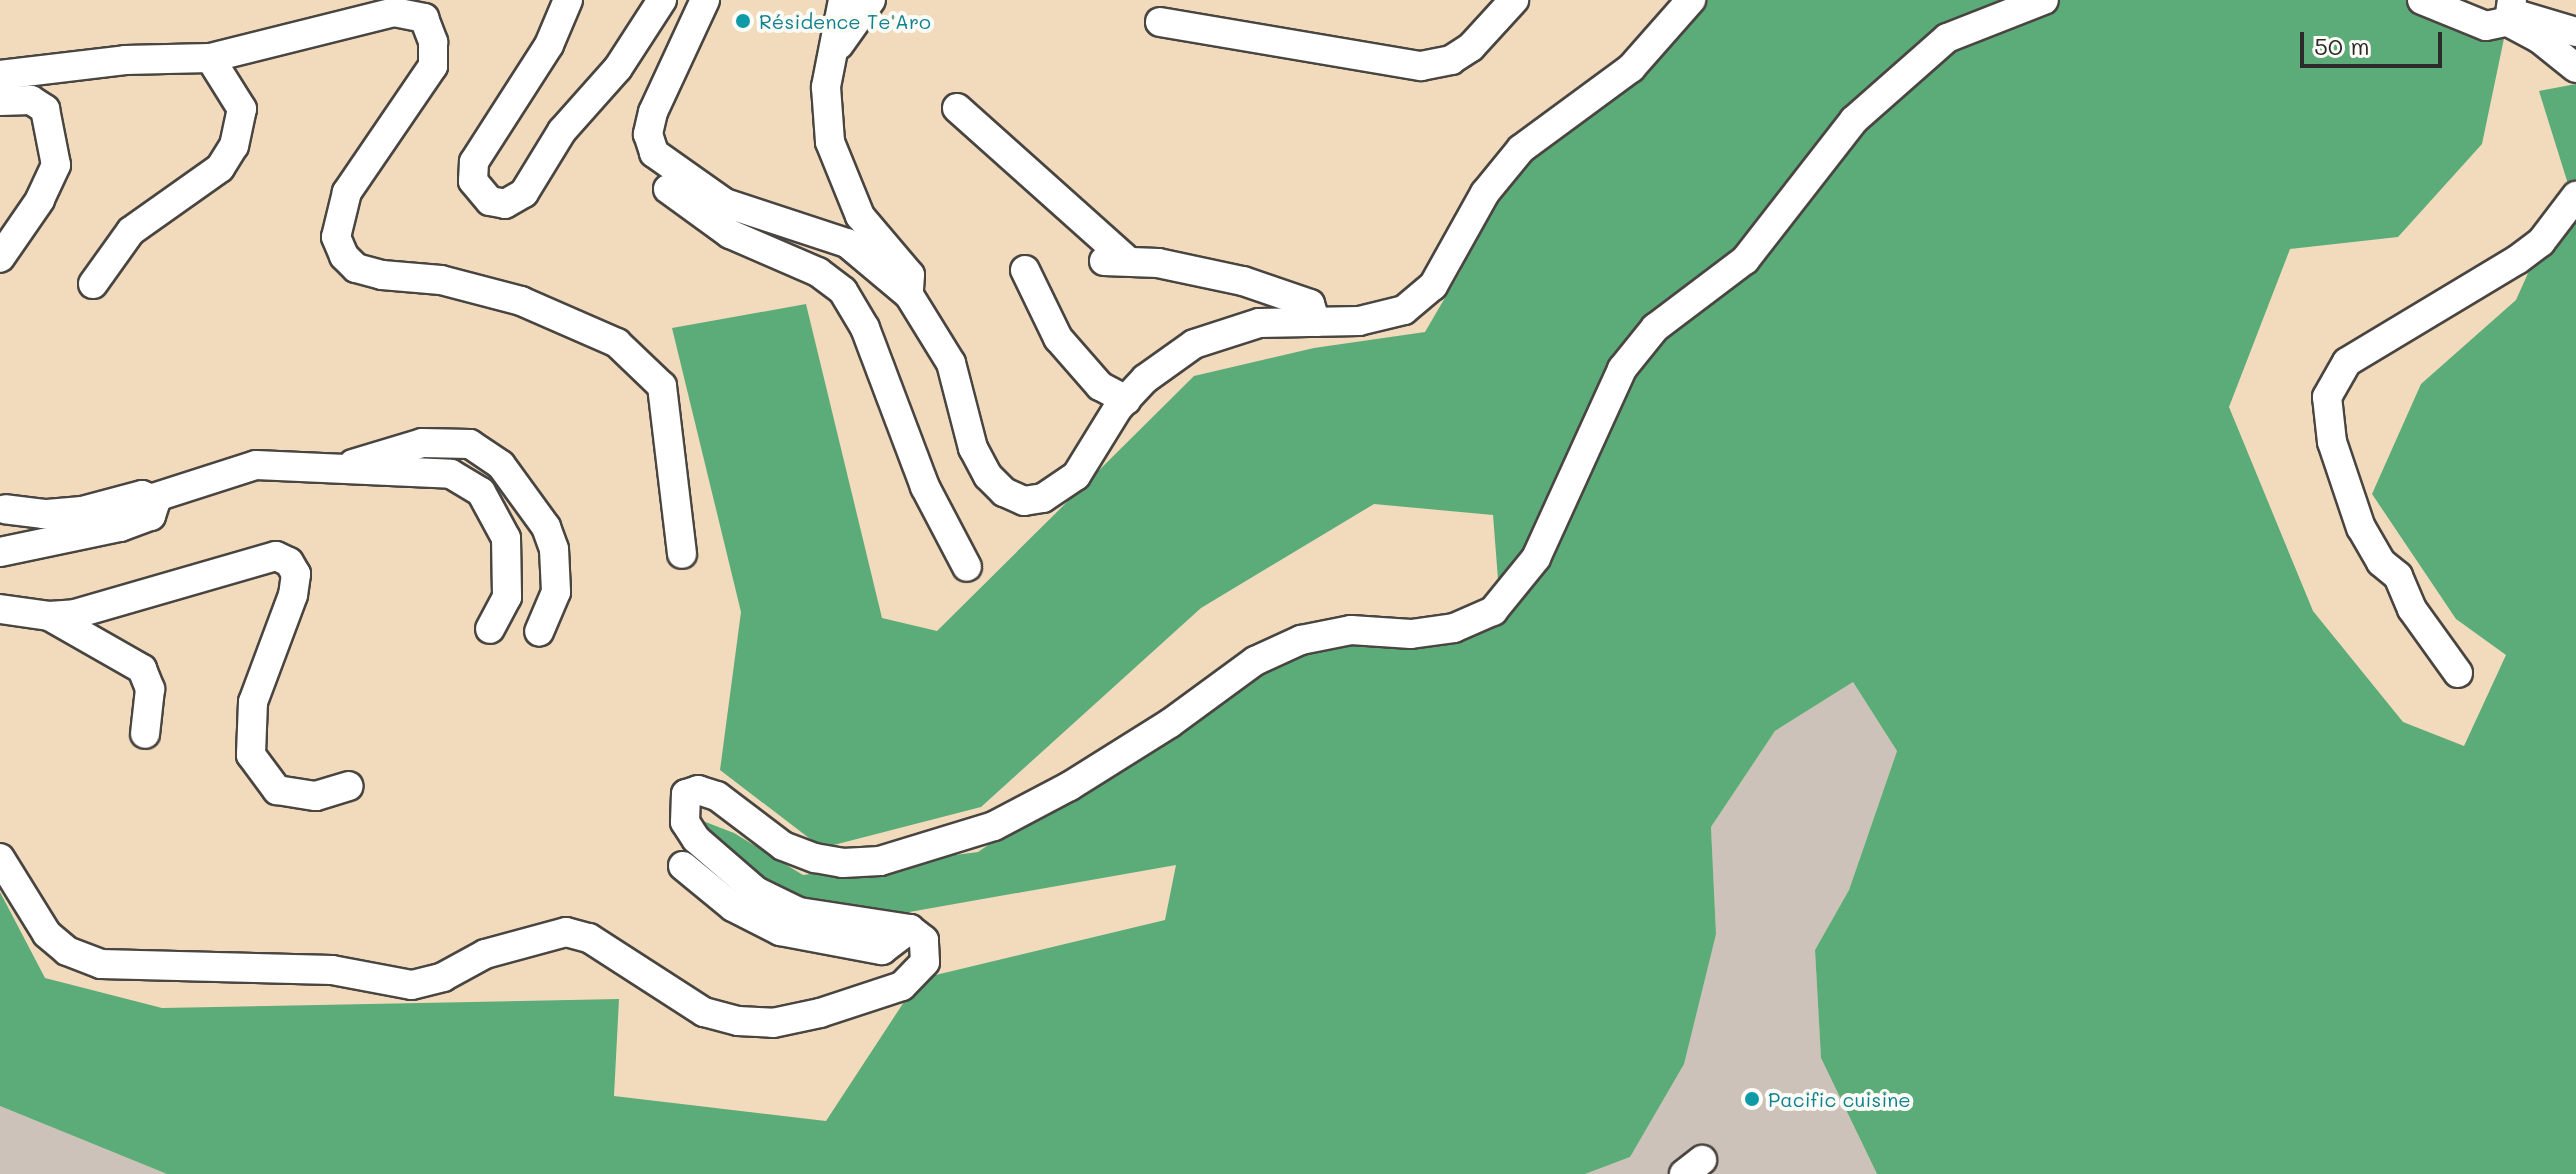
<!DOCTYPE html>
<html>
<head>
<meta charset="utf-8">
<style>
  body { margin:0 }
  #map { position:relative; width:2576px; height:1174px; overflow:hidden; background:#f1dbbc; font-family:Mali,sans-serif }
  div>[style] { position:absolute }
  [style*='--x'] { left:calc(var(--x)*1px); top:calc(var(--y)*1px); width:calc(var(--w)*1px); rotate:calc(var(--a)*1deg) }
  .industrial>* { inset:0; background:#ccc2b9 }
  .forest>* { inset:0; background:#5bac79 }
  .roads { filter:drop-shadow(2px 0 #494541) drop-shadow(-2px 0 #494541) drop-shadow(0 2px #494541) drop-shadow(0 -2px #494541) }
  .minor>* { height:28px; margin:-14px; padding:0 14px; transform-origin:14px; border-radius:14px; background:#fff }
  .dots>* { width:22px; height:22px; translate:-50% -50%; box-sizing:border-box; border:4px solid #fdfcf7; border-radius:50% }
  span { translate:-50% -50%; white-space:nowrap; text-align:center; line-height:1.15; -webkit-text-stroke:8px #fdfcf7; paint-order:stroke }
  .culture-label { font-size:20px; color:#0d838f }
  .left { translate:0 -50%; text-align:left }
  .scale { position:absolute; left:2300px; top:32px; width:142px; height:36px; box-sizing:border-box; border:4px solid #2b2b2b; border-top:0; padding-left:10px; font-size:24px; line-height:28px; white-space:nowrap; color:#2b2b2b; -webkit-text-stroke:6px #fdfcf7; paint-order:stroke }
</style>
</head>
<body>
<div id="map">
  <div class="industrial">
    <div style="clip-path:polygon(1853px 682px,1897px 751px,1849px 890px,1815px 950px,1821px 1058px,1877px 1174px,1585px 1174px,1630px 1157px,1716px 934px,1711px 827px,1775px 731px)"></div>
    <div style="clip-path:polygon(0 1106px,167px 1174px,0 1174px)"></div>
  </div>
  <div class="forest">
    <div style="clip-path:polygon(1698px 0,2452px 0,2495px 22px,2512px 0,2482px 144px,2398px 237px,2290px 249px,2229px 407px,2313px 611px,2403px 722px,2464px 746px,2506px 655px,2456px 619px,2372px 494px,2421px 384px,2516px 300px,2568px 184px,2539px 91px,2576px 84px,2576px 1174px,1877px 1174px,1821px 1058px,1815px 950px,1849px 890px,1897px 751px,1853px 682px,1775px 731px,1711px 827px,1716px 934px,1684px 1064px,1630px 1157px,1585px 1174px,167px 1174px,0 1106px,0 892px,45px 978px,162px 1008px,619px 999px,614px 1096px,826px 1121px,919px 979px,1165px 920px,1176px 865px,898px 914px,805px 910px,738px 875px,690px 816px,734px 833px,803px 875px,978px 852px,1208px 694px,1343px 631px,1473px 623px,1500px 605px,1493px 515px,1374px 504px,1201px 608px,981px 807px,822px 848px,720px 770px,741px 612px,672px 328px,806px 304px,882px 618px,937px 631px,1194px 376px,1314px 348px,1425px 332px,1460px 272px,1494px 194px)"></div>
  </div>
  <div class="roads">
    <div class="minor">
      <div style="--x:568;--y:0;--w:49;--a:112.9"></div>
      <div style="--x:549;--y:45;--w:139;--a:122.7"></div>
      <div style="--x:474;--y:162;--w:19;--a:93"></div>
      <div style="--x:473;--y:181;--w:26;--a:50"></div>
      <div style="--x:490;--y:201;--w:15;--a:11"></div>
      <div style="--x:505;--y:204;--w:22;--a:-30"></div>
      <div style="--x:524;--y:193;--w:73;--a:-58.5"></div>
      <div style="--x:562;--y:131;--w:84;--a:-48.4"></div>
      <div style="--x:618;--y:68;--w:81;--a:-57.1"></div>
      <div style="--x:705;--y:0;--w:123;--a:114.9"></div>
      <div style="--x:653;--y:112;--w:23;--a:103"></div>
      <div style="--x:648;--y:134;--w:20;--a:72"></div>
      <div style="--x:654;--y:153;--w:87;--a:35.2"></div>
      <div style="--x:725;--y:203;--w:128;--a:18.2"></div>
      <div style="--x:847;--y:243;--w:81;--a:40"></div>
      <div style="--x:909;--y:295;--w:80;--a:58.3"></div>
      <div style="--x:951;--y:363;--w:88;--a:75.5"></div>
      <div style="--x:973;--y:448;--w:32;--a:62"></div>
      <div style="--x:988;--y:476;--w:23;--a:45"></div>
      <div style="--x:1004;--y:492;--w:22;--a:24"></div>
      <div style="--x:1024;--y:501;--w:19;--a:-9"></div>
      <div style="--x:1043;--y:498;--w:40;--a:-34"></div>
      <div style="--x:1076;--y:476;--w:80;--a:-58.3"></div>
      <div style="--x:1118;--y:408;--w:40;--a:-47"></div>
      <div style="--x:1145;--y:379;--w:60;--a:-35.5"></div>
      <div style="--x:1194;--y:344;--w:68;--a:-17.9"></div>
      <div style="--x:1259;--y:323;--w:100;--a:-1.1"></div>
      <div style="--x:1359;--y:321;--w:46;--a:-13.7"></div>
      <div style="--x:1404;--y:310;--w:38;--a:-40"></div>
      <div style="--x:1433;--y:286;--w:107;--a:-60.8"></div>
      <div style="--x:1485;--y:193;--w:57;--a:-50.7"></div>
      <div style="--x:1521;--y:149;--w:137;--a:-36.4"></div>
      <div style="--x:1631;--y:68;--w:91;--a:-48.6"></div>
      <div style="--x:843;--y:0;--w:89;--a:101.1"></div>
      <div style="--x:826;--y:87;--w:55;--a:85.8"></div>
      <div style="--x:830;--y:142;--w:80;--a:67.9"></div>
      <div style="--x:860;--y:216;--w:77;--a:49.7"></div>
      <div style="--x:910;--y:275;--w:16;--a:94"></div>
      <div style="--x:2422;--y:0;--w:69;--a:22.1"></div>
      <div style="--x:2486;--y:26;--w:24;--a:-12"></div>
      <div style="--x:2509;--y:21;--w:21;--a:-82"></div>
      <div style="--x:2522;--y:16;--w:56;--a:16.5"></div>
      <div style="--x:1160;--y:22;--w:265;--a:9.6"></div>
      <div style="--x:1421;--y:66;--w:31;--a:-11"></div>
      <div style="--x:1451;--y:60;--w:24;--a:-33"></div>
      <div style="--x:1471;--y:47;--w:64;--a:-47.5"></div>
      <div style="--x:2508;--y:22;--w:36;--a:28"></div>
      <div style="--x:2540;--y:39;--w:46;--a:38.9"></div>
      <div style="--x:839;--y:45;--w:55;--a:-54.6"></div>
      <div style="--x:0;--y:75;--w:126;--a:-6.8"></div>
      <div style="--x:125;--y:60;--w:85;--a:-1.3"></div>
      <div style="--x:210;--y:58;--w:190;--a:-14"></div>
      <div style="--x:394;--y:12;--w:31;--a:11"></div>
      <div style="--x:424;--y:18;--w:26;--a:69"></div>
      <div style="--x:433;--y:42;--w:24;--a:90"></div>
      <div style="--x:433;--y:66;--w:153;--a:124.3"></div>
      <div style="--x:347;--y:192;--w:46;--a:103.7"></div>
      <div style="--x:336;--y:237;--w:21;--a:67"></div>
      <div style="--x:344;--y:256;--w:17;--a:45"></div>
      <div style="--x:356;--y:268;--w:27;--a:15"></div>
      <div style="--x:382;--y:275;--w:59;--a:4.8"></div>
      <div style="--x:441;--y:280;--w:83;--a:14.7"></div>
      <div style="--x:521;--y:301;--w:105;--a:23.6"></div>
      <div style="--x:617;--y:343;--w:62;--a:43.7"></div>
      <div style="--x:662;--y:386;--w:169;--a:83.2"></div>
      <div style="--x:0;--y:101;--w:31;--a:-2"></div>
      <div style="--x:31;--y:100;--w:17;--a:33"></div>
      <div style="--x:45;--y:109;--w:57;--a:78.9"></div>
      <div style="--x:56;--y:165;--w:38;--a:115"></div>
      <div style="--x:40;--y:200;--w:70;--a:124.6"></div>
      <div style="--x:957;--y:108;--w:229;--a:41.8"></div>
      <div style="--x:668;--y:189;--w:77;--a:36"></div>
      <div style="--x:730;--y:234;--w:96;--a:23.4"></div>
      <div style="--x:818;--y:272;--w:31;--a:37"></div>
      <div style="--x:843;--y:291;--w:43;--a:59.3"></div>
      <div style="--x:865;--y:328;--w:170;--a:69.3"></div>
      <div style="--x:925;--y:487;--w:90;--a:62.3"></div>
      <div style="--x:1104;--y:261;--w:54;--a:2.1"></div>
      <div style="--x:1158;--y:263;--w:87;--a:12"></div>
      <div style="--x:1243;--y:281;--w:71;--a:18.9"></div>
      <div style="--x:1310;--y:304;--w:19;--a:72"></div>
      <div style="--x:1025;--y:270;--w:76;--a:64.1"></div>
      <div style="--x:1058;--y:338;--w:64;--a:48.8"></div>
      <div style="--x:1100;--y:386;--w:30;--a:28"></div>
      <div style="--x:93;--y:284;--w:65;--a:-54.4"></div>
      <div style="--x:131;--y:231;--w:109;--a:-35.3"></div>
      <div style="--x:220;--y:168;--w:26;--a:-58"></div>
      <div style="--x:234;--y:146;--w:38;--a:-78"></div>
      <div style="--x:242;--y:109;--w:60;--a:-122.1"></div>
      <div style="--x:353;--y:464;--w:72;--a:-16.9"></div>
      <div style="--x:422;--y:443;--w:48;--a:1.2"></div>
      <div style="--x:470;--y:444;--w:37;--a:34"></div>
      <div style="--x:501;--y:465;--w:77;--a:54"></div>
      <div style="--x:546;--y:527;--w:23;--a:70"></div>
      <div style="--x:554;--y:549;--w:43;--a:87.3"></div>
      <div style="--x:556;--y:592;--w:43;--a:113"></div>
      <div style="--x:153;--y:498;--w:108;--a:-17.8"></div>
      <div style="--x:256;--y:465;--w:195;--a:2.6"></div>
      <div style="--x:451;--y:474;--w:35;--a:31"></div>
      <div style="--x:481;--y:492;--w:52;--a:61.5"></div>
      <div style="--x:506;--y:538;--w:59;--a:89"></div>
      <div style="--x:507;--y:597;--w:36;--a:118"></div>
      <div style="--x:0;--y:552;--w:123;--a:-11.8"></div>
      <div style="--x:120;--y:527;--w:33;--a:-20"></div>
      <div style="--x:151;--y:516;--w:16;--a:-72"></div>
      <div style="--x:156;--y:501;--w:15;--a:-157"></div>
      <div style="--x:142;--y:495;--w:62;--a:165.1"></div>
      <div style="--x:82;--y:511;--w:38;--a:175"></div>
      <div style="--x:44;--y:514;--w:39;--a:-173"></div>
      <div style="--x:0;--y:609;--w:49;--a:8.1"></div>
      <div style="--x:49;--y:616;--w:26;--a:-4"></div>
      <div style="--x:75;--y:614;--w:209;--a:-16.1"></div>
      <div style="--x:276;--y:556;--w:14;--a:25"></div>
      <div style="--x:289;--y:562;--w:14;--a:60"></div>
      <div style="--x:296;--y:574;--w:21;--a:98"></div>
      <div style="--x:293;--y:595;--w:114;--a:110.5"></div>
      <div style="--x:253;--y:702;--w:53;--a:92.2"></div>
      <div style="--x:251;--y:755;--w:44;--a:53.4"></div>
      <div style="--x:277;--y:790;--w:39;--a:9"></div>
      <div style="--x:316;--y:796;--w:34;--a:-17"></div>
      <div style="--x:51;--y:617;--w:105;--a:29.7"></div>
      <div style="--x:142;--y:669;--w:22;--a:68"></div>
      <div style="--x:150;--y:689;--w:45;--a:96.3"></div>
      <div style="--x:2458;--y:673;--w:79;--a:-125.7"></div>
      <div style="--x:2412;--y:609;--w:36;--a:-113"></div>
      <div style="--x:2398;--y:576;--w:22;--a:-141"></div>
      <div style="--x:2381;--y:562;--w:39;--a:-120"></div>
      <div style="--x:2361;--y:528;--w:91;--a:-108.6"></div>
      <div style="--x:2332;--y:442;--w:45;--a:-96.3"></div>
      <div style="--x:2327;--y:397;--w:40;--a:-60.3"></div>
      <div style="--x:2347;--y:362;--w:198;--a:-31"></div>
      <div style="--x:2517;--y:260;--w:30;--a:-37"></div>
      <div style="--x:2541;--y:242;--w:58;--a:-52.7"></div>
      <div style="--x:0;--y:858;--w:89;--a:58.3"></div>
      <div style="--x:47;--y:934;--w:26;--a:40"></div>
      <div style="--x:67;--y:951;--w:36;--a:21"></div>
      <div style="--x:101;--y:964;--w:231;--a:1.5"></div>
      <div style="--x:332;--y:970;--w:81;--a:10.6"></div>
      <div style="--x:412;--y:985;--w:32;--a:-14"></div>
      <div style="--x:443;--y:977;--w:48;--a:-28.7"></div>
      <div style="--x:485;--y:954;--w:84;--a:-15.2"></div>
      <div style="--x:566;--y:932;--w:24;--a:15"></div>
      <div style="--x:589;--y:938;--w:137;--a:32.8"></div>
      <div style="--x:704;--y:1012;--w:35;--a:15"></div>
      <div style="--x:738;--y:1021;--w:35;--a:3"></div>
      <div style="--x:773;--y:1023;--w:48;--a:-12"></div>
      <div style="--x:820;--y:1013;--w:86;--a:-18.2"></div>
      <div style="--x:902;--y:986;--w:33;--a:-46"></div>
      <div style="--x:925;--y:962;--w:22;--a:-93"></div>
      <div style="--x:924;--y:940;--w:18;--a:-142"></div>
      <div style="--x:910;--y:929;--w:112;--a:-171.3"></div>
      <div style="--x:799;--y:912;--w:48;--a:-154"></div>
      <div style="--x:756;--y:891;--w:79;--a:-139.1"></div>
      <div style="--x:696;--y:839;--w:20;--a:-123"></div>
      <div style="--x:685;--y:822;--w:28;--a:-88"></div>
      <div style="--x:686;--y:794;--w:13;--a:-18"></div>
      <div style="--x:698;--y:790;--w:20;--a:18"></div>
      <div style="--x:717;--y:796;--w:83;--a:37.1"></div>
      <div style="--x:783;--y:846;--w:34;--a:21"></div>
      <div style="--x:815;--y:858;--w:28;--a:10"></div>
      <div style="--x:843;--y:863;--w:37;--a:-3"></div>
      <div style="--x:880;--y:861;--w:119;--a:-17.1"></div>
      <div style="--x:994;--y:826;--w:86;--a:-27.8"></div>
      <div style="--x:1070;--y:786;--w:117;--a:-32.1"></div>
      <div style="--x:1169;--y:724;--w:107;--a:-36.2"></div>
      <div style="--x:1255;--y:661;--w:51;--a:-24.5"></div>
      <div style="--x:1301;--y:640;--w:51;--a:-11.3"></div>
      <div style="--x:1351;--y:630;--w:60;--a:3.8"></div>
      <div style="--x:1411;--y:634;--w:43;--a:-7.9"></div>
      <div style="--x:1454;--y:628;--w:43;--a:-23.6"></div>
      <div style="--x:1493;--y:611;--w:68;--a:-50.9"></div>
      <div style="--x:1536;--y:558;--w:208;--a:-65.5"></div>
      <div style="--x:1622;--y:369;--w:53;--a:-51.2"></div>
      <div style="--x:1655;--y:328;--w:113;--a:-37.1"></div>
      <div style="--x:1745;--y:260;--w:177;--a:-52.1"></div>
      <div style="--x:1854;--y:120;--w:124;--a:-41.4"></div>
      <div style="--x:1947;--y:38;--w:104;--a:-21.4"></div>
      <div style="--x:683;--y:866;--w:65;--a:39.4"></div>
      <div style="--x:733;--y:907;--w:53;--a:27.1"></div>
      <div style="--x:780;--y:931;--w:104;--a:10.6"></div>
      <div style="--x:882;--y:950;--w:35;--a:-37"></div>
      <div style="--x:1684;--y:1174;--w:23;--a:-38"></div>
    </div>
  </div>
  <div class="dots">
    <div style="left:743px;top:21px;background:#0f9aa8"></div>
    <div style="left:1752px;top:1099px;background:#0f9aa8"></div>
  </div>
  <div class="culture-label">
    <span class="left" style="left:759px;top:21px">Résidence Te'Aro</span>
    <span class="left" style="left:1768px;top:1099px">Pacific cuisine</span>
  </div>
  <div class="scale">50 m</div>
</div>
</body>
</html>
